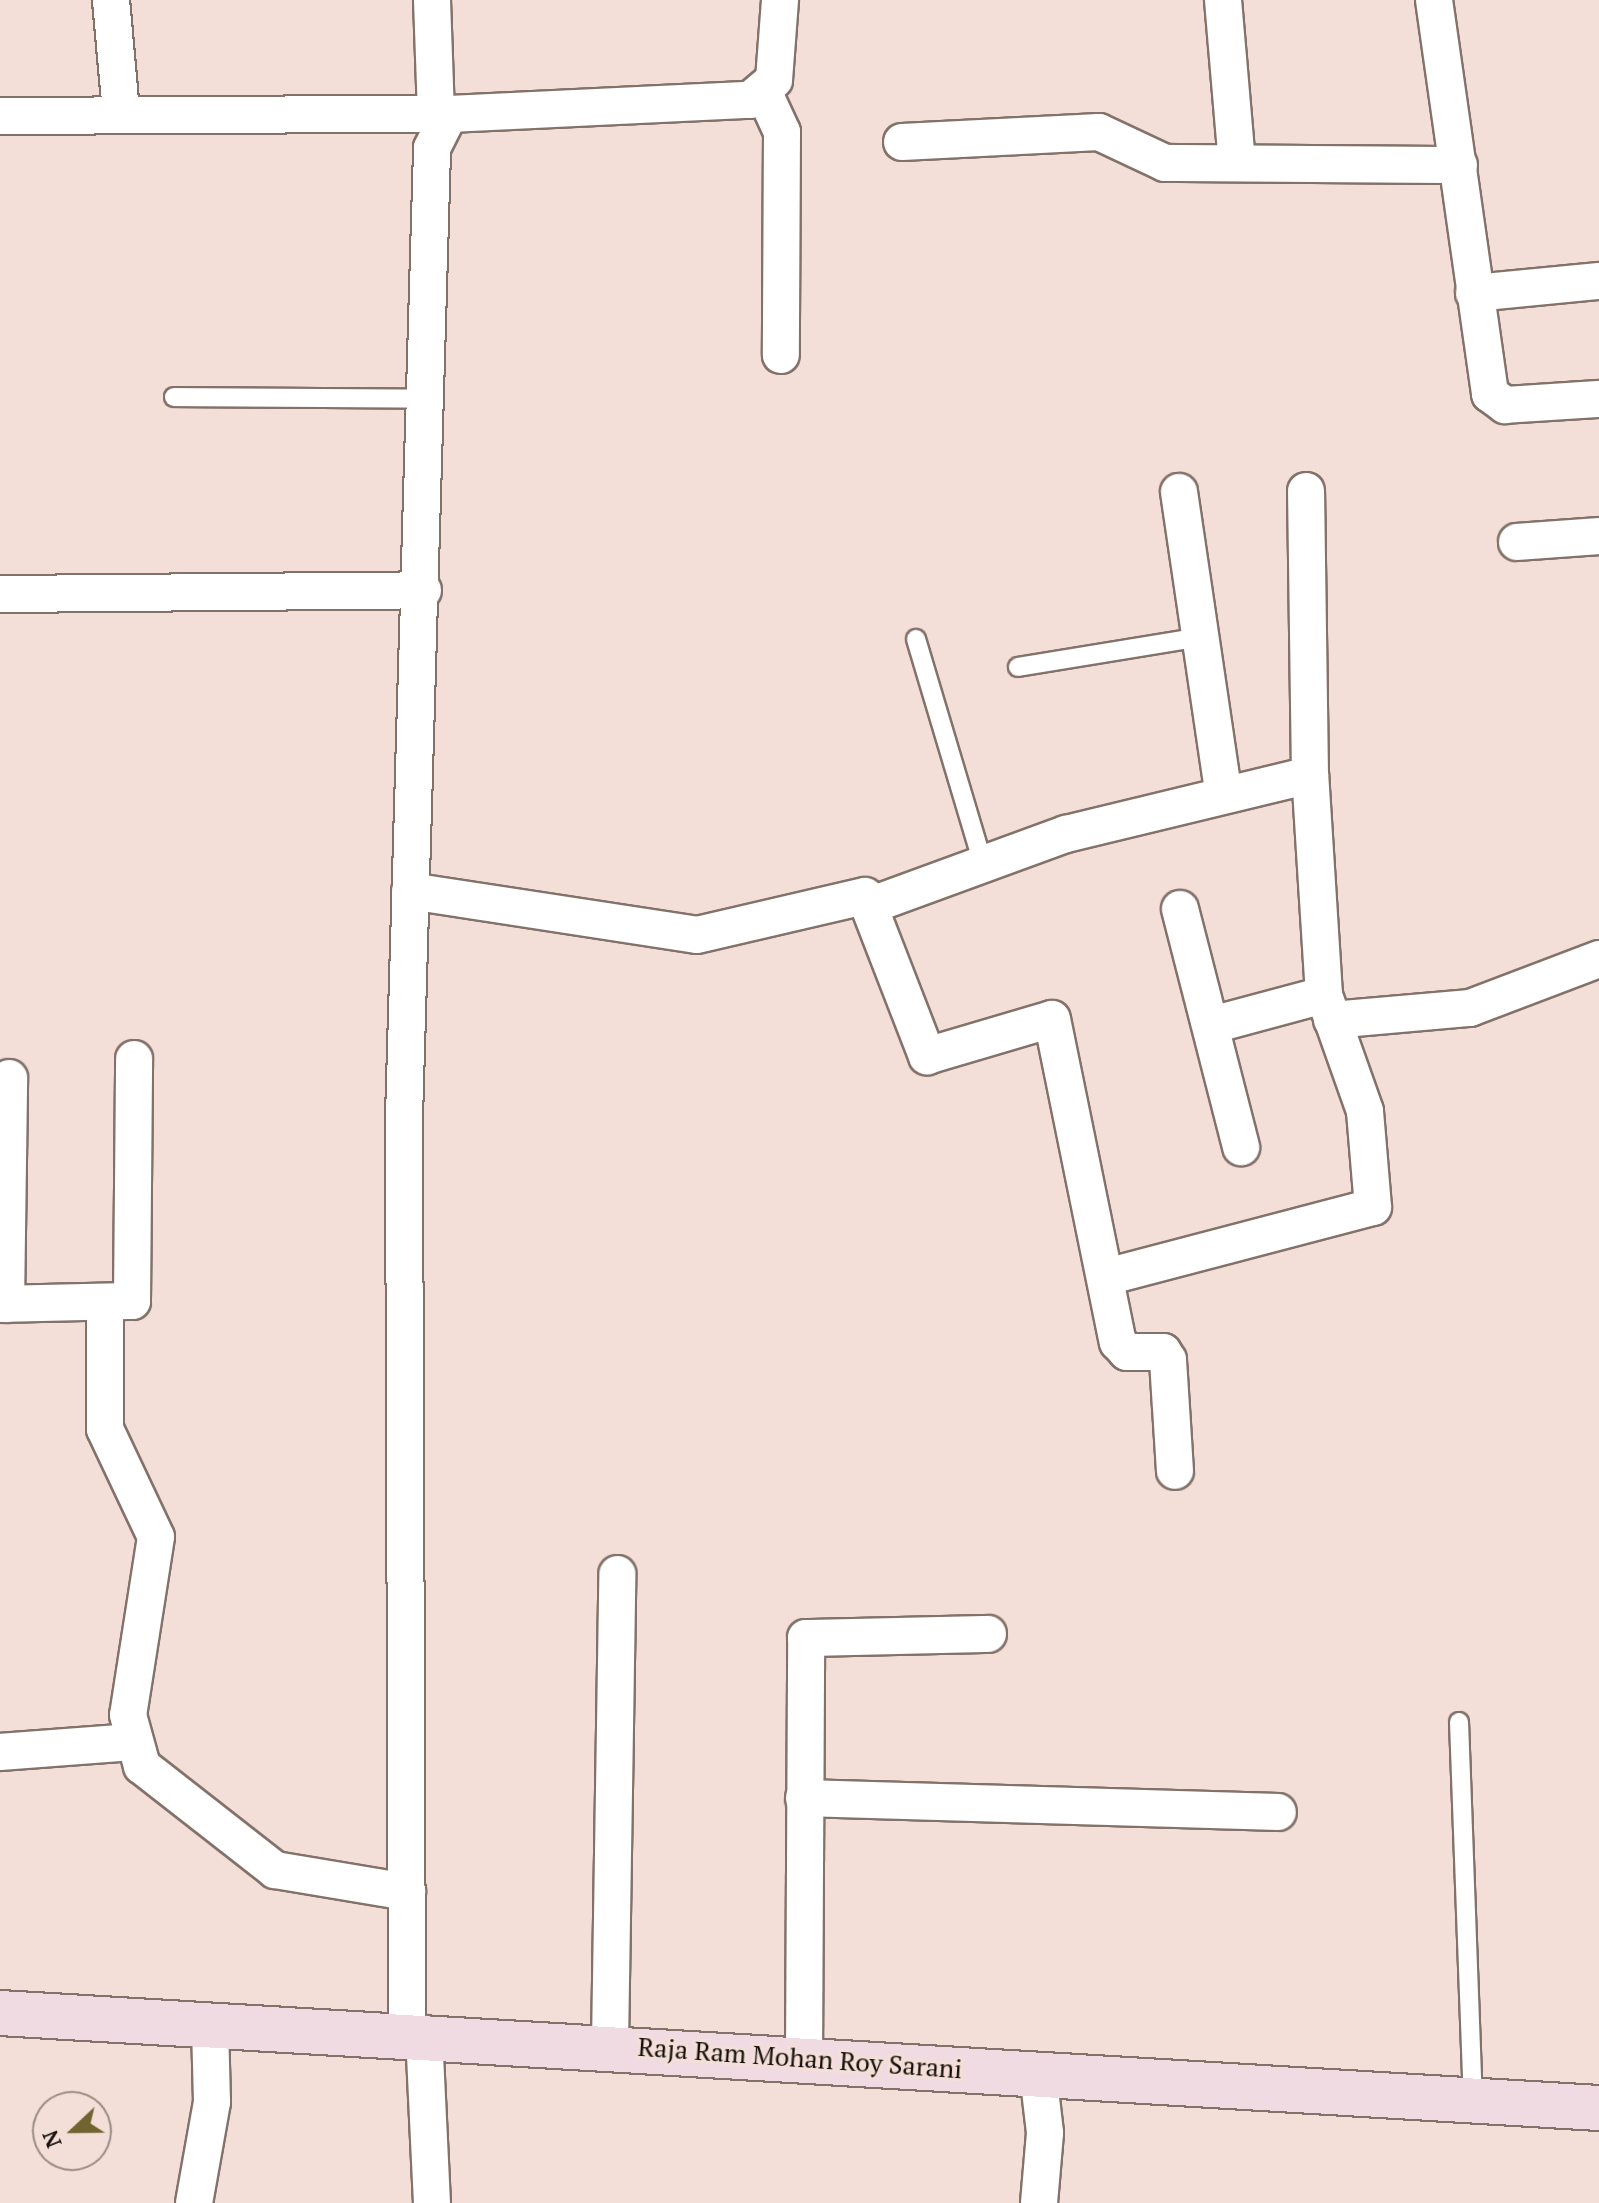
<!DOCTYPE html>
<html>
<head>
<meta charset="utf-8">
<style>
  body { margin:0 }
  #map { position:relative; width:1599px; height:2203px; overflow:hidden; background:#f3dfd7; font-family:"PT Serif",serif }
  div>[style] { position:absolute }
  [style*='--x'] { left:calc(var(--x)*1px); top:calc(var(--y)*1px); width:calc(var(--w)*1px); rotate:calc(var(--a)*1deg) }
  .roads { filter:drop-shadow(2px 0 #83726a) drop-shadow(-2px 0 #83726a) drop-shadow(0 2px #83726a) drop-shadow(0 -2px #83726a) }
  .lane>* { height:18px; margin:-9px; padding:0 9px; transform-origin:9px; border-radius:9px; background:#fff }
  .street>* { height:36px; margin:-18px; padding:0 18px; transform-origin:18px; border-radius:18px; background:#fff }
  .secondary>* { height:44px; margin:-22px; padding:0 22px; transform-origin:22px; border-radius:22px; background:#f1dbe3 }
  span { translate:-50% -50%; white-space:nowrap; text-align:center; line-height:1.15; -webkit-text-stroke:6px #f3dfd7; paint-order:stroke }
  .street-label { font-size:26px; color:#16100d }
  .north { position:absolute; left:32px; top:2091px; width:80px; height:80px; box-sizing:border-box; background:#f3dfd7; border:2px solid #9b8c86; border-radius:50%; rotate:248deg; font-size:22px; font-weight:700; line-height:32px; text-align:center; color:#16100d }
  .north::after { content:''; display:block; margin:auto; width:28px; height:36px; background:#716431; clip-path:polygon(50% 0,100% 100%,50% 72%,0 100%) }
</style>
</head>
<body>
<div id="map">
  <div class="roads">
    <div class="lane">
      <div style="--x:174;--y:397;--w:255;--a:0.4"></div>
      <div style="--x:916;--y:639;--w:232;--a:73.4"></div>
      <div style="--x:1018;--y:667;--w:185;--a:-9.3"></div>
      <div style="--x:1459;--y:1722;--w:378;--a:87.9"></div>
    </div>
    <div class="street">
      <div style="--x:111;--y:0;--w:113;--a:84.9"></div>
      <div style="--x:432;--y:0;--w:113;--a:88"></div>
      <div style="--x:1223;--y:0;--w:163;--a:85.1"></div>
      <div style="--x:1434;--y:0;--w:398;--a:81.9"></div>
      <div style="--x:1490;--y:394;--w:19;--a:36"></div>
      <div style="--x:1505;--y:405;--w:94;--a:-3.7"></div>
      <div style="--x:764;--y:93;--w:43;--a:65.2"></div>
      <div style="--x:782;--y:132;--w:223;--a:90.3"></div>
      <div style="--x:0;--y:116;--w:449;--a:-0.3"></div>
      <div style="--x:902;--y:142;--w:197;--a:-2.9"></div>
      <div style="--x:1099;--y:132;--w:73;--a:25.2"></div>
      <div style="--x:1165;--y:163;--w:294;--a:0.4"></div>
      <div style="--x:1474;--y:293;--w:126;--a:-5.5"></div>
      <div style="--x:1179;--y:492;--w:306;--a:81.6"></div>
      <div style="--x:1517;--y:542;--w:82;--a:-4.2"></div>
      <div style="--x:0;--y:594;--w:423;--a:-0.5"></div>
      <div style="--x:410;--y:891;--w:290;--a:8.7"></div>
      <div style="--x:697;--y:935;--w:172;--a:-13.1"></div>
      <div style="--x:865;--y:896;--w:172;--a:68.8"></div>
      <div style="--x:927;--y:1056;--w:130;--a:-16.5"></div>
      <div style="--x:1052;--y:1019;--w:330;--a:78.5"></div>
      <div style="--x:1118;--y:1342;--w:13;--a:48"></div>
      <div style="--x:1127;--y:1352;--w:36;--a:0"></div>
      <div style="--x:1163;--y:1352;--w:9;--a:58"></div>
      <div style="--x:1168;--y:1360;--w:111;--a:86.4"></div>
      <div style="--x:869;--y:906;--w:210;--a:-20.1"></div>
      <div style="--x:1066;--y:834;--w:251;--a:-13.6"></div>
      <div style="--x:1180;--y:909;--w:246;--a:75.6"></div>
      <div style="--x:1332;--y:1020;--w:139;--a:-5"></div>
      <div style="--x:1470;--y:1008;--w:138;--a:-20.8"></div>
      <div style="--x:1212;--y:1025;--w:116;--a:-15"></div>
      <div style="--x:1106;--y:1277;--w:276;--a:-14.7"></div>
      <div style="--x:1373;--y:1207;--w:96;--a:-94.8"></div>
      <div style="--x:1365;--y:1111;--w:123;--a:-109.5"></div>
      <div style="--x:1324;--y:995;--w:220;--a:-93.6"></div>
      <div style="--x:1310;--y:775;--w:284;--a:-90.8"></div>
      <div style="--x:0;--y:1304;--w:132;--a:-1.3"></div>
      <div style="--x:132;--y:1301;--w:242;--a:-89.5"></div>
      <div style="--x:6;--y:1304;--w:226;--a:-89.2"></div>
      <div style="--x:105;--y:1306;--w:123;--a:90"></div>
      <div style="--x:105;--y:1429;--w:119;--a:64.7"></div>
      <div style="--x:156;--y:1537;--w:180;--a:98.9"></div>
      <div style="--x:128;--y:1715;--w:53;--a:74.6"></div>
      <div style="--x:142;--y:1766;--w:169;--a:38"></div>
      <div style="--x:275;--y:1870;--w:134;--a:9.5"></div>
      <div style="--x:0;--y:1752;--w:132;--a:-4.3"></div>
      <div style="--x:804;--y:1798;--w:474;--a:1.7"></div>
      <div style="--x:407;--y:2032;--w:915;--a:-90.19"></div>
      <div style="--x:404;--y:1117;--w:969;--a:-88.34"></div>
      <div style="--x:432;--y:148;--w:38;--a:-63"></div>
      <div style="--x:449;--y:114;--w:301;--a:-2.7"></div>
      <div style="--x:750;--y:100;--w:31;--a:-40"></div>
      <div style="--x:774;--y:80;--w:80;--a:-85.7"></div>
      <div style="--x:424;--y:2034;--w:169;--a:87.3"></div>
      <div style="--x:610;--y:2045;--w:471;--a:-89.1"></div>
      <div style="--x:804;--y:2058;--w:420;--a:-89.7"></div>
      <div style="--x:806;--y:1638;--w:182;--a:-1.3"></div>
      <div style="--x:1038;--y:2073;--w:60;--a:83.3"></div>
      <div style="--x:1045;--y:2133;--w:70;--a:94.9"></div>
      <div style="--x:194;--y:2203;--w:103;--a:-79.9"></div>
      <div style="--x:212;--y:2102;--w:79;--a:-91.5"></div>
    </div>
    <div class="secondary">
      <div style="--x:0;--y:2013;--w:1602;--a:3.4"></div>
    </div>
  </div>
  <div class="street-label">
    <span style="left:800px;top:2058px;rotate:4deg">Raja Ram Mohan Roy Sarani</span>
  </div>
  <div class="north">N</div>
</div>
</body>
</html>
